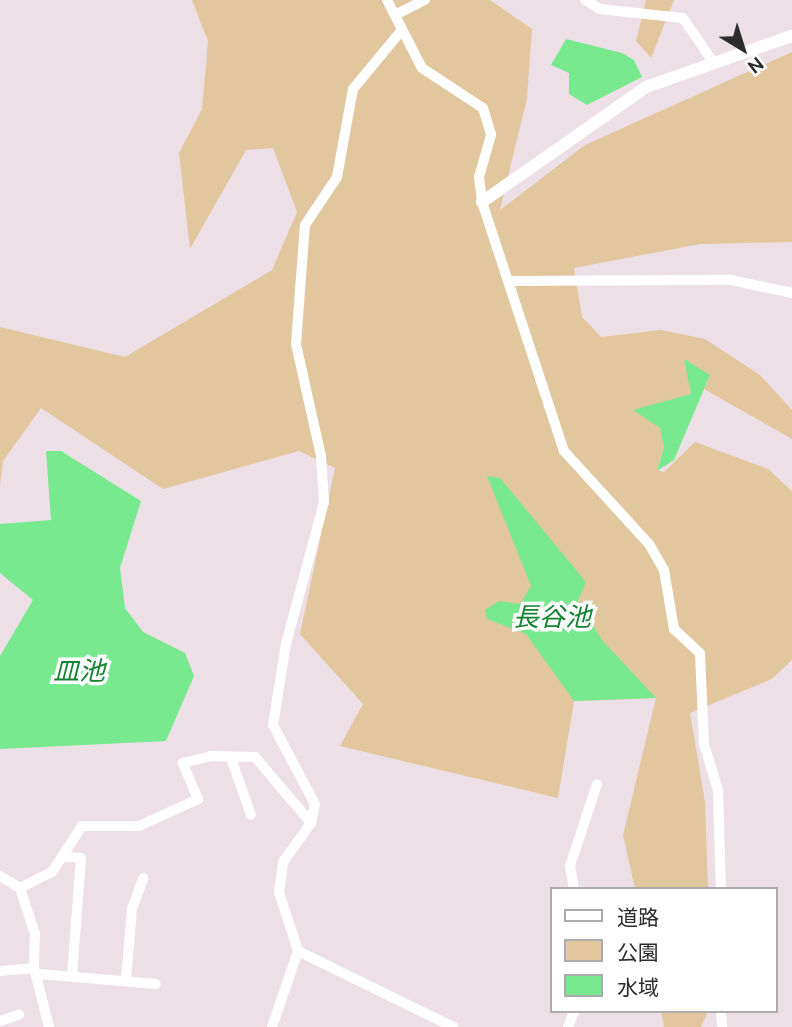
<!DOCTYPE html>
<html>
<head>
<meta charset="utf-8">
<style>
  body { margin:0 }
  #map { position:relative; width:792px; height:1027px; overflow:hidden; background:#eddfe6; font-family:Ubuntu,"Noto Sans JP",sans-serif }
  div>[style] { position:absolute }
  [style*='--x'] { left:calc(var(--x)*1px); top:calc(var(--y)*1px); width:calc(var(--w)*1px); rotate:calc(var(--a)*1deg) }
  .green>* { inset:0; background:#e1c69e }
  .water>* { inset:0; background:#78e98e }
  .minor>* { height:10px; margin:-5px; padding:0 5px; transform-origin:5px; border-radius:5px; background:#fff }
  .tertiary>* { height:12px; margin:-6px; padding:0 6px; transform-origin:6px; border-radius:6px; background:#fff }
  span { translate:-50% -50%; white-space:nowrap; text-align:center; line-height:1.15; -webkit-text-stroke:7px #fff; paint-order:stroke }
  .water-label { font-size:26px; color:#148432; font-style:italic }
  .legend { position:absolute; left:550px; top:887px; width:228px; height:126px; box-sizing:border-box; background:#fff; border:2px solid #ababab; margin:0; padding:9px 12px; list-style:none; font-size:21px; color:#2c2c2c }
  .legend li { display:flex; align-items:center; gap:14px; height:35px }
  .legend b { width:35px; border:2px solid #ababab }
  .north { position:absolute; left:708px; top:14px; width:70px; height:70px; -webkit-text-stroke:5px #fff; paint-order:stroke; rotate:142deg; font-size:19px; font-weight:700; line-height:28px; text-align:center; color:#2c2c2c }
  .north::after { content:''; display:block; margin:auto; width:24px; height:32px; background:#2c2c2c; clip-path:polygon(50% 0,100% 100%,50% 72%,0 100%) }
</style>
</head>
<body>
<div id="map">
  <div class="green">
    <div style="clip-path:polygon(192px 0,490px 0,532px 29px,527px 98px,500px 210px,585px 145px,792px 52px,792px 242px,700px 244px,574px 268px,582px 317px,601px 337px,661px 330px,705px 339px,760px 375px,792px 410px,792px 439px,704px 389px,710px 375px,689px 382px,691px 394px,668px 402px,660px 427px,664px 447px,657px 470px,664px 472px,695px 442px,768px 469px,792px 491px,792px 660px,772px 679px,690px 713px,705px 802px,708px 889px,635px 889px,623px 835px,656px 698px,574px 701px,558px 798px,340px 746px,363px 704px,300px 634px,335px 468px,299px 451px,163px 489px,41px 408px,3px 461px,0 486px,0 327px,125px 357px,272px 270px,297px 212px,273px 148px,246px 150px,190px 249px,179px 153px,202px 109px,208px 41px)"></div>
    <div style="clip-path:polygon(646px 0,674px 0,651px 58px,636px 41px)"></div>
    <div style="clip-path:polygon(661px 1011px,708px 1011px,701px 1027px,664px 1027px)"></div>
  </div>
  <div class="water">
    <div style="clip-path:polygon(566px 39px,622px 53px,634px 60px,642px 77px,587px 105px,569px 94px,569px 73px,551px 65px)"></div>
    <div style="clip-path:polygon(684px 359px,710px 375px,674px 460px,657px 471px,664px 447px,660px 428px,633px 410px,691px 394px)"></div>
    <div style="clip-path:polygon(46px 451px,61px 451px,141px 501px,120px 568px,125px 608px,143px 632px,185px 653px,194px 676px,166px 741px,0 749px,0 656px,33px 600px,0 573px,0 524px,51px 520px)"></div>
    <div style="clip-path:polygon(487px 476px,500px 478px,586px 582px,578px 601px,602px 640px,656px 698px,574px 701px,526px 634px,487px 619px,485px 610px,499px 601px,520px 604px,531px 586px)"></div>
  </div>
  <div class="minor">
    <div style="--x:387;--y:0;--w:76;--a:62.8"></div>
    <div style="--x:422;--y:68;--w:73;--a:33.3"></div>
    <div style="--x:483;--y:108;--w:28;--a:73"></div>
    <div style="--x:491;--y:135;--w:44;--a:105.9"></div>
    <div style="--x:479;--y:177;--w:25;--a:83"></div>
    <div style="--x:482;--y:202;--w:262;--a:71.8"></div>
    <div style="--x:564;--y:451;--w:126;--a:47.6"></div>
    <div style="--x:649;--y:544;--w:30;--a:60"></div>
    <div style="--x:664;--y:570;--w:60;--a:80.4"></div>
    <div style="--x:674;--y:629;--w:35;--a:43"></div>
    <div style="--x:700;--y:653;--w:91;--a:87.5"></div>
    <div style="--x:704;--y:744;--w:48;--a:73.1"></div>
    <div style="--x:718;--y:790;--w:99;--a:88.3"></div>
    <div style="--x:585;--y:0;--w:17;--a:31"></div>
    <div style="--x:600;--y:9;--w:83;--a:6.2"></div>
    <div style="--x:683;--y:18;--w:53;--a:55.7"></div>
    <div style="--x:399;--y:13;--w:29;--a:-27"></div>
    <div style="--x:511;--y:281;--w:220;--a:-0.3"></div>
    <div style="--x:731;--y:280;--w:62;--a:12"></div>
    <div style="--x:231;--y:758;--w:60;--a:70.7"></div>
    <div style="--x:66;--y:857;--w:15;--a:4"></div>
    <div style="--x:81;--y:858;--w:118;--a:94.4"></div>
    <div style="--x:0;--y:876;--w:23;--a:31"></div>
    <div style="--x:20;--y:888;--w:48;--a:71.9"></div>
    <div style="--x:35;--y:934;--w:34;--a:92"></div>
    <div style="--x:34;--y:968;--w:61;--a:75.7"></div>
    <div style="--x:20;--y:888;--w:36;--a:-27"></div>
    <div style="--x:52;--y:872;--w:55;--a:-56.9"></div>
    <div style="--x:82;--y:826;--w:57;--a:0"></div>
    <div style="--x:139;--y:826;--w:65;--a:-24.6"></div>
    <div style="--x:198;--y:799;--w:39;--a:-113"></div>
    <div style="--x:183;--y:763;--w:29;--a:-14"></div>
    <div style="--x:211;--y:756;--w:44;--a:1.3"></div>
    <div style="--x:255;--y:757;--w:87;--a:49.7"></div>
    <div style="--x:574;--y:889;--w:23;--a:-100"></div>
    <div style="--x:570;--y:866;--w:86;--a:-71.8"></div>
    <div style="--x:298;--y:951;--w:173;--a:26.1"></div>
    <div style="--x:0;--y:971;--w:34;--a:-5"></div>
    <div style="--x:39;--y:974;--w:117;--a:4.9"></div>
    <div style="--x:126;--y:980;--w:71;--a:-85.2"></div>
    <div style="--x:132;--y:909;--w:33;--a:-70"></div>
    <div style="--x:721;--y:1011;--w:16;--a:86"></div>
    <div style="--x:0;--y:1021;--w:20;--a:-18"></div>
    <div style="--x:272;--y:1027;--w:80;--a:-71.1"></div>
    <div style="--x:298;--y:951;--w:62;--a:-107.9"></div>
    <div style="--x:279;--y:892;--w:30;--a:-82"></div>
    <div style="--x:283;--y:862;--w:48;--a:-54.3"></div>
    <div style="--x:311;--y:823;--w:19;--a:-78"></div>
    <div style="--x:315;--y:804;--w:89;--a:-118"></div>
    <div style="--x:273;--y:725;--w:82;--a:-80.9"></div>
    <div style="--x:286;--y:644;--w:147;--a:-75"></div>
    <div style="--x:324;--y:502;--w:46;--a:-93.7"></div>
    <div style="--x:321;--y:456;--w:115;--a:-102.6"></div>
    <div style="--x:296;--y:344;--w:119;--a:-85.7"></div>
    <div style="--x:305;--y:225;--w:58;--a:-56.3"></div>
    <div style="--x:337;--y:177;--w:89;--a:-79.7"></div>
    <div style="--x:353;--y:89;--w:75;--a:-50.4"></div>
    <div style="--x:568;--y:1027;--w:17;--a:-69"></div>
  </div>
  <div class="tertiary">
    <div style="--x:482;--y:202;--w:200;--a:-35"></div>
    <div style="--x:646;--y:87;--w:155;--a:-19.3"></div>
  </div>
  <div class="water-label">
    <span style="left:552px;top:617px">長谷池</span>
    <span style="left:79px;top:671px">皿池</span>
  </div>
  <ul class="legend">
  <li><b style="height:9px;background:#fff"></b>道路</li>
  <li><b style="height:19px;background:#e1c69e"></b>公園</li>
  <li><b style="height:19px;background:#78e98e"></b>水域</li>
  </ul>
  <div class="north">N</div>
</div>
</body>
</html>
